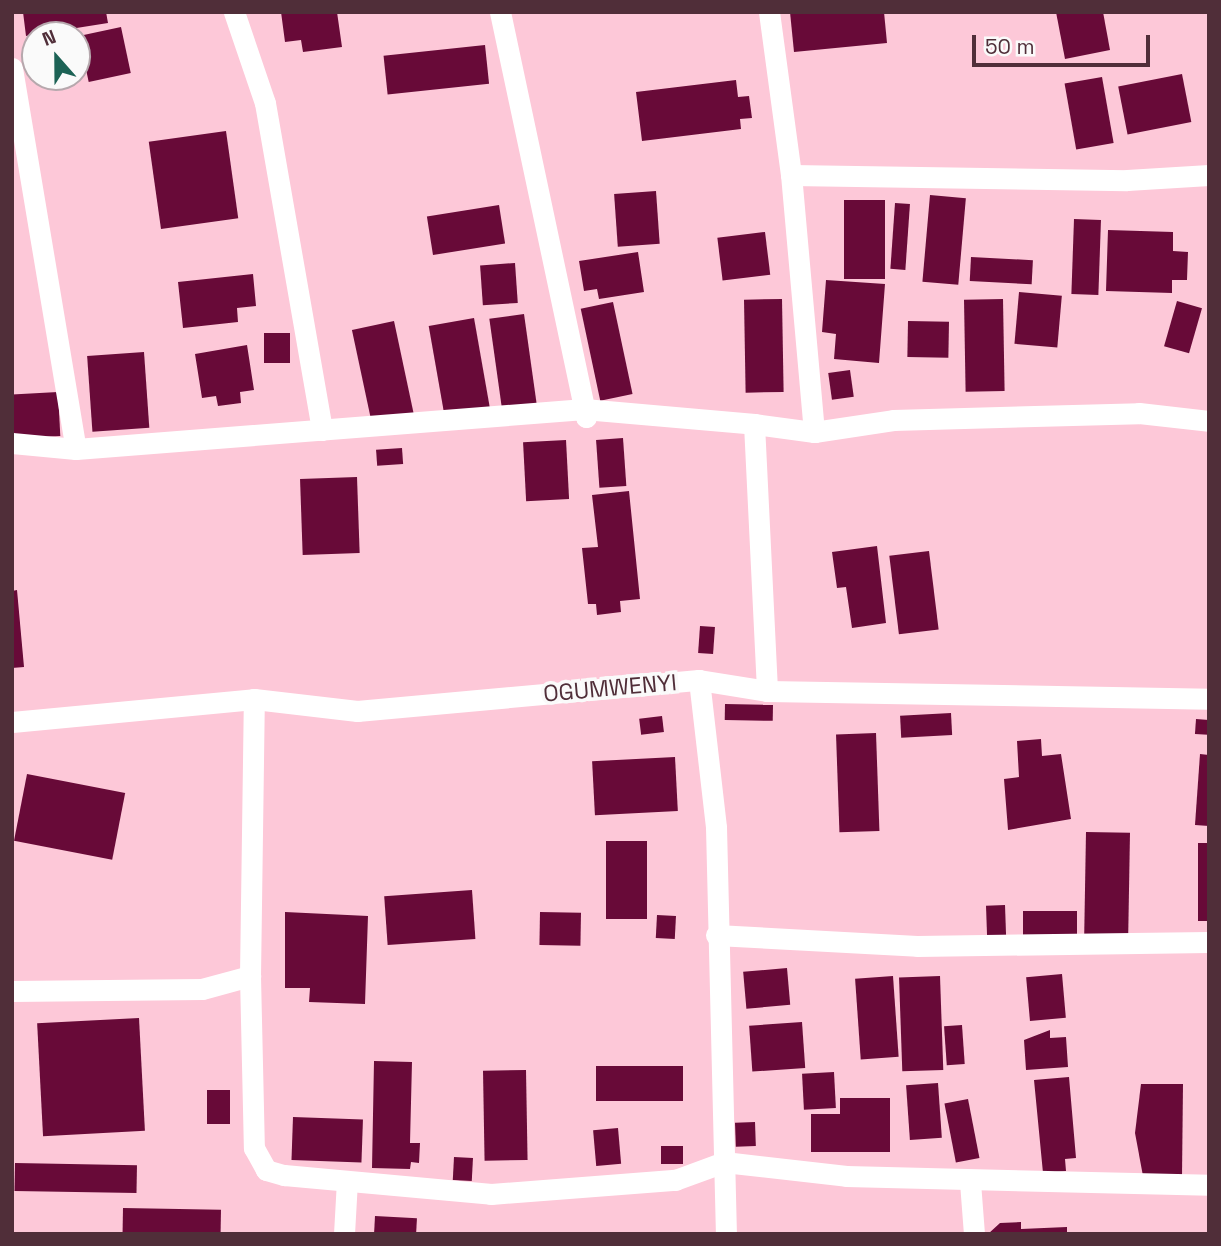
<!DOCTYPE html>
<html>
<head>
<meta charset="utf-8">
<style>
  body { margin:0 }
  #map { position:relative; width:1221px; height:1246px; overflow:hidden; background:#fdc8d8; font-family:"Space Grotesk",sans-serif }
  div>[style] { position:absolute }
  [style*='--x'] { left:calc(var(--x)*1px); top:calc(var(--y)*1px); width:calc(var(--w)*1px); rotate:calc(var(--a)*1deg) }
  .building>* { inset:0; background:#680a38; transform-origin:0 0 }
  .street>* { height:21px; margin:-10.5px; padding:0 10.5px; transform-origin:10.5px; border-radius:10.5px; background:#fff }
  span { translate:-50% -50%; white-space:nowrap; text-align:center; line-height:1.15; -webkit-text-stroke:7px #fafafa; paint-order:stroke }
  .street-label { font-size:23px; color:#502e39 }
  .frame { position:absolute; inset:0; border:14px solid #502e39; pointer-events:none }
  .north { position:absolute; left:21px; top:21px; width:70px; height:70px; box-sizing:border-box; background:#fafafa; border:2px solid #b6a8ad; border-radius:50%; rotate:339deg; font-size:19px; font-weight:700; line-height:28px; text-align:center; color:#502e39 }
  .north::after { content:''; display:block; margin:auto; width:24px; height:32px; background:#1c6255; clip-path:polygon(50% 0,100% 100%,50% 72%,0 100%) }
  .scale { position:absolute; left:972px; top:35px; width:178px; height:32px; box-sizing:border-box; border:4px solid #502e39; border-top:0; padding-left:9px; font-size:21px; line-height:24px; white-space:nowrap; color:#502e39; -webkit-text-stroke:5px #fafafa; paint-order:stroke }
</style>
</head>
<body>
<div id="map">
  <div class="building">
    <div style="clip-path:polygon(23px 12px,106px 12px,108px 23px,26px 36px)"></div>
    <div style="clip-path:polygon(281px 12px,337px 12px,342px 47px,303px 52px,301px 40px,285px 42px)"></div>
    <div style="clip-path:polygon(790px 12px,884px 12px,887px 43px,794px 52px)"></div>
    <div style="clip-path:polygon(1056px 12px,1103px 12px,1110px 50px,1065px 59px)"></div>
    <div style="left:121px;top:27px;width:47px;height:43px;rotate:78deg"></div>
    <div style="left:485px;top:45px;width:39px;height:102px;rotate:84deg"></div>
    <div style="left:1182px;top:74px;width:49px;height:65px;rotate:79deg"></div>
    <div style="left:1102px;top:77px;width:67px;height:38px;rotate:80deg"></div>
    <div style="clip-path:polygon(736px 80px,738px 97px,749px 96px,752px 118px,740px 119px,741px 129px,642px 141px,636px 92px)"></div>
    <div style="left:226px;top:131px;width:88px;height:78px;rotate:82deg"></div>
    <div style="left:656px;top:191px;width:53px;height:42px;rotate:86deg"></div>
    <div style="left:930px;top:195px;width:36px;height:87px;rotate:5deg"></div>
    <div style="left:844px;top:200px;width:41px;height:79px"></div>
    <div style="left:895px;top:203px;width:15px;height:66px;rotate:4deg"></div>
    <div style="left:499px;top:205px;width:39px;height:73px;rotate:81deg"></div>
    <div style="left:1074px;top:219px;width:27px;height:75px;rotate:2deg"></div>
    <div style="clip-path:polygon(1108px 230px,1173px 232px,1173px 251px,1188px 252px,1187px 280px,1172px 280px,1172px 293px,1106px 291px)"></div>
    <div style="left:765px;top:232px;width:43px;height:48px;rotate:83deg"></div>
    <div style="clip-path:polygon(638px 252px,644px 292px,599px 299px,597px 289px,584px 291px,579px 261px)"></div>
    <div style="left:971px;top:257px;width:62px;height:24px;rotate:3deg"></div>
    <div style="left:515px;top:263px;width:40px;height:35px;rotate:86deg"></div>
    <div style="clip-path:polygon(253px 274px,256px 306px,237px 308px,238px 322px,183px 328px,178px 282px)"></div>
    <div style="clip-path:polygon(826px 280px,885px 284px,879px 363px,834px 359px,836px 334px,822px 332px)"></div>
    <div style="left:1019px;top:292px;width:43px;height:52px;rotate:5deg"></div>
    <div style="left:782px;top:299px;width:93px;height:38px;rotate:89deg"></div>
    <div style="left:1003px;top:299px;width:92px;height:39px;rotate:89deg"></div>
    <div style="left:1177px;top:301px;width:26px;height:47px;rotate:16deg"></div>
    <div style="left:613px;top:302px;width:94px;height:33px;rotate:78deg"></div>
    <div style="left:524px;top:314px;width:93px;height:35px;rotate:82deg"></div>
    <div style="left:474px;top:318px;width:94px;height:46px;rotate:80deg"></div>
    <div style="left:394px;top:321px;width:95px;height:43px;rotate:78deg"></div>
    <div style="left:908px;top:321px;width:41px;height:36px;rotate:1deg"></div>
    <div style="left:290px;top:333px;width:30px;height:26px;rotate:90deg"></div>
    <div style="clip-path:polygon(247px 345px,254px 390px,240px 392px,241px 403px,218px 406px,216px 396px,202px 398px,195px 354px)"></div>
    <div style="left:144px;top:352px;width:76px;height:57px;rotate:86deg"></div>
    <div style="left:850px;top:370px;width:27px;height:22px;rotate:82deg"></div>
    <div style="left:58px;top:392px;width:44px;height:46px;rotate:87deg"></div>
    <div style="left:623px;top:438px;width:48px;height:27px;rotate:86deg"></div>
    <div style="left:566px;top:440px;width:59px;height:43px;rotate:87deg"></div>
    <div style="left:402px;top:448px;width:16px;height:26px;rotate:86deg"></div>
    <div style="left:357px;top:477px;width:76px;height:57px;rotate:88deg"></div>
    <div style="clip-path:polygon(629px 491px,640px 599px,620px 601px,621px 612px,597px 615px,596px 604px,588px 604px,582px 548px,598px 547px,592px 495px)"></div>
    <div style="clip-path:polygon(877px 546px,886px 623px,852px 628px,846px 587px,837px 588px,832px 552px)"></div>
    <div style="left:929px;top:551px;width:79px;height:40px;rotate:83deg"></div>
    <div style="clip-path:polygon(17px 590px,24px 667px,12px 668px,12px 591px)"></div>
    <div style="left:700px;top:626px;width:15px;height:27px;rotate:4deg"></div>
    <div style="left:725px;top:704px;width:48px;height:16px;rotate:1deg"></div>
    <div style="left:951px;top:713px;width:22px;height:51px;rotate:87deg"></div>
    <div style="left:662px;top:716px;width:16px;height:23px;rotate:83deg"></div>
    <div style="left:1196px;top:719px;width:13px;height:15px;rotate:4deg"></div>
    <div style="left:876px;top:733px;width:98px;height:40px;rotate:88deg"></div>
    <div style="clip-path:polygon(1041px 739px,1042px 756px,1061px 754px,1071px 819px,1008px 830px,1004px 779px,1019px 777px,1017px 741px)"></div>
    <div style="clip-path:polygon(1200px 754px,1209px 755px,1209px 826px,1195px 825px)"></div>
    <div style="left:675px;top:757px;width:54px;height:83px;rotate:87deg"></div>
    <div style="left:27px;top:774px;width:100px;height:68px;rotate:11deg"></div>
    <div style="left:1086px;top:832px;width:44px;height:102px;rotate:1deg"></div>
    <div style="left:606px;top:841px;width:41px;height:78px"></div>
    <div style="left:1198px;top:843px;width:11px;height:78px"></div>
    <div style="left:472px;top:890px;width:49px;height:88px;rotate:86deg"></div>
    <div style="left:1005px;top:905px;width:31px;height:19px;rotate:88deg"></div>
    <div style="left:1077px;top:911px;width:25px;height:54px;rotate:90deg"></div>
    <div style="clip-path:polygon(285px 912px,368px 916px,365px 1004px,309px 1002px,310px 988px,285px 988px)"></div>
    <div style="left:540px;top:912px;width:41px;height:33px;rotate:1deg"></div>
    <div style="left:657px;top:915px;width:19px;height:23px;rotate:3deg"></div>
    <div style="left:787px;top:968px;width:37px;height:44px;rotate:85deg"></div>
    <div style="left:1062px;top:974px;width:44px;height:36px;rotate:85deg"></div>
    <div style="left:893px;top:976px;width:81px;height:38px;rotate:86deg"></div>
    <div style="left:940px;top:976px;width:94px;height:41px;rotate:88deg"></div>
    <div style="left:139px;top:1018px;width:113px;height:102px;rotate:87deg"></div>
    <div style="left:802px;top:1022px;width:46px;height:53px;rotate:86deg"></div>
    <div style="left:962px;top:1025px;width:39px;height:18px;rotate:86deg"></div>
    <div style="clip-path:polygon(1050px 1030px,1050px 1038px,1066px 1037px,1068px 1067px,1026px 1070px,1024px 1040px)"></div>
    <div style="clip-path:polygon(374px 1061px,412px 1062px,410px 1143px,420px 1143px,419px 1163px,411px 1162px,410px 1169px,372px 1168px)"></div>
    <div style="left:683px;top:1066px;width:35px;height:87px;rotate:90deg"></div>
    <div style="left:526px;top:1070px;width:90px;height:43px;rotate:89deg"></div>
    <div style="left:834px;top:1072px;width:36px;height:32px;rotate:87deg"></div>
    <div style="clip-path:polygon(1069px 1077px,1076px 1158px,1065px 1159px,1066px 1171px,1043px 1173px,1034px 1080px)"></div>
    <div style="left:938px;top:1083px;width:55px;height:32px;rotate:86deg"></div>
    <div style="clip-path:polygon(1141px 1084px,1183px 1084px,1182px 1176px,1143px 1176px,1135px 1133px)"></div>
    <div style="left:207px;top:1090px;width:23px;height:34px"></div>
    <div style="clip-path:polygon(840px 1098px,890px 1098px,890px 1152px,811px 1152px,811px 1114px,840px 1114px)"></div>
    <div style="left:968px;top:1099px;width:60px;height:24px;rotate:79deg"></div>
    <div style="left:293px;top:1117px;width:70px;height:43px;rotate:2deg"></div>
    <div style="left:755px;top:1122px;width:24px;height:20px;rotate:88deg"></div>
    <div style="left:618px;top:1128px;width:36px;height:25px;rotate:85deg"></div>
    <div style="left:683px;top:1146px;width:18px;height:22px;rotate:90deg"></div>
    <div style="left:454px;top:1157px;width:19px;height:23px;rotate:3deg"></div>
    <div style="left:15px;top:1163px;width:122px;height:28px;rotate:1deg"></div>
    <div style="left:123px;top:1208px;width:98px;height:26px;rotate:1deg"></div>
    <div style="left:375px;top:1216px;width:42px;height:18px;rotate:3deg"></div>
    <div style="clip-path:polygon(1021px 1222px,1021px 1229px,1067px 1227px,1067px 1234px,988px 1234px,1000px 1223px)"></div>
  </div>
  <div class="street">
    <div style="--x:234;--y:12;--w:96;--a:71.2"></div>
    <div style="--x:265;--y:103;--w:332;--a:80.1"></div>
    <div style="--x:500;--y:12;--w:414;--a:78"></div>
    <div style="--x:586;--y:417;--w:6;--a:-99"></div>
    <div style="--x:769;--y:12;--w:164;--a:82.3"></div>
    <div style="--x:12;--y:68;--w:386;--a:80.5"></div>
    <div style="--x:754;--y:424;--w:61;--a:7.6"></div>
    <div style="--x:814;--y:432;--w:80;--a:-8.6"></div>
    <div style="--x:893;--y:420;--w:246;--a:-1.6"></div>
    <div style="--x:1139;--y:413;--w:70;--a:6.5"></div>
    <div style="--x:814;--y:432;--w:258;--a:-95.1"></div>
    <div style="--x:791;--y:175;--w:336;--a:0.9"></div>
    <div style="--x:1127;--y:180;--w:82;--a:-3.5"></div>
    <div style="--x:12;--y:443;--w:64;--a:5.4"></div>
    <div style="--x:76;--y:449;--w:510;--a:-4.5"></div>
    <div style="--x:584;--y:409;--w:171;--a:5"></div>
    <div style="--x:754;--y:424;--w:267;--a:87.2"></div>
    <div style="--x:699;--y:680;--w:148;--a:83.4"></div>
    <div style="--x:716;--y:827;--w:407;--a:88.6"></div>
    <div style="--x:12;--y:722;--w:243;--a:-5.4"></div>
    <div style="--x:254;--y:699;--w:104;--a:6.6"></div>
    <div style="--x:357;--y:711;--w:343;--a:-5.2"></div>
    <div style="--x:699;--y:680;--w:69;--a:9.2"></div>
    <div style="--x:767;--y:691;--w:442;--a:1"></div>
    <div style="--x:716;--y:935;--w:201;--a:3.1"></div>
    <div style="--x:917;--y:946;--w:292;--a:-0.8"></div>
    <div style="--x:250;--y:976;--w:172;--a:88.7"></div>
    <div style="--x:254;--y:1148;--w:25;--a:61"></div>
    <div style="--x:266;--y:1170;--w:19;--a:16"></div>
    <div style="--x:284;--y:1175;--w:208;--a:5.2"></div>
    <div style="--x:491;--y:1194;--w:185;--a:-4.4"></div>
    <div style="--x:675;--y:1180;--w:52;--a:-20.2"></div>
    <div style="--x:724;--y:1162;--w:123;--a:6.5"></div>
    <div style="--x:846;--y:1176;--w:363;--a:1.4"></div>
    <div style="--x:12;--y:991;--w:190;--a:-0.6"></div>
    <div style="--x:202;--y:989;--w:50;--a:-15.2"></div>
    <div style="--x:250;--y:976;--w:277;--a:-89.2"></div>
    <div style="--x:970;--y:1182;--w:52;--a:85.6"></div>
    <div style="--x:344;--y:1234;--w:53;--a:-86.8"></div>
  </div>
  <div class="street-label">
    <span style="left:610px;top:688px;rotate:-5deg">OGUMWENYI</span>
  </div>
  <div class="frame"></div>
  <div class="north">N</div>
  <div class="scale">50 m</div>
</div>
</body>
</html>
